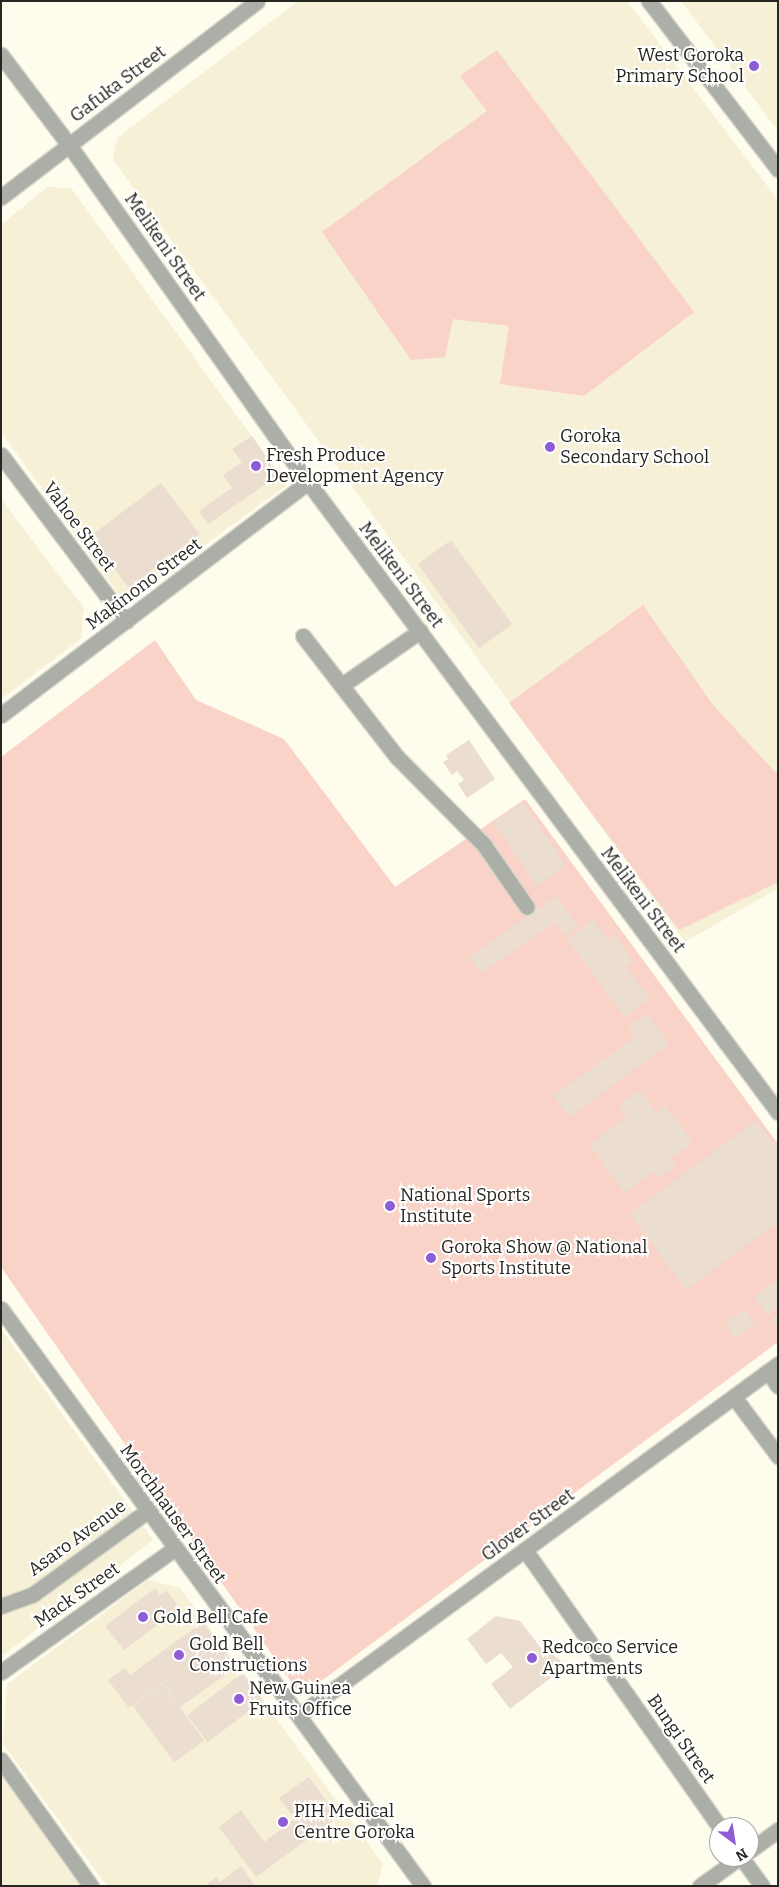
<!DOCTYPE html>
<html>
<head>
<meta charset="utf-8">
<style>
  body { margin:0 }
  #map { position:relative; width:779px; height:1887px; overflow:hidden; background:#fefced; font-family:Bitter,serif }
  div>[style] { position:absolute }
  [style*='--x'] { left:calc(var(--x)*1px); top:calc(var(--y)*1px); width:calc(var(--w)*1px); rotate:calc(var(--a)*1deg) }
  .built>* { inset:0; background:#f5f0d6 }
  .green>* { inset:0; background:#f9d2c8 }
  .building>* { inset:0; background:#ebddcf; transform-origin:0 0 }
  .roads { filter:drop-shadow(1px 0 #d7d5c8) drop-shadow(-1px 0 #d7d5c8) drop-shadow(0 1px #d7d5c8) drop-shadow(0 -1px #d7d5c8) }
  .minor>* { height:15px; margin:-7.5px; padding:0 7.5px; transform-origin:7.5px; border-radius:7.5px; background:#abafa8 }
  .dots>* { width:14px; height:14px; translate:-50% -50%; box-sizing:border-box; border:2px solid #fff; border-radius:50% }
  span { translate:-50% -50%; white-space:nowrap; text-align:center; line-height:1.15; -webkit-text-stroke:4px #fff; paint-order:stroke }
  .poi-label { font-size:18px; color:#282620 }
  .right { translate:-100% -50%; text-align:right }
  .left { translate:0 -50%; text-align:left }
  .street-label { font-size:18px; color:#282620 }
  .frame { position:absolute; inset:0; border:2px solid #282620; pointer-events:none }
  .north { position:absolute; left:709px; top:1817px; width:50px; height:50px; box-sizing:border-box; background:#fff; border:1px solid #a9a8a6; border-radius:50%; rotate:149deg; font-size:14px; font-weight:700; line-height:20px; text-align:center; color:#282620 }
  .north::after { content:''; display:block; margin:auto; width:18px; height:22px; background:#8e5cd5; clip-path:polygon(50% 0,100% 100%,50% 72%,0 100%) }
</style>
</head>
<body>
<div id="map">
  <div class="built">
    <div style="clip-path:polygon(298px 1px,627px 1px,778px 200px,778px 888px,685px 942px,113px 160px,117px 138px)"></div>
    <div style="clip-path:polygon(681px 1px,778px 1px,778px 131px)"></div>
    <div style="clip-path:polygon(47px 187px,71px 188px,287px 485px,125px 603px,1px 432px,1px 225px)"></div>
    <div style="clip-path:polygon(1px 499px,84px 608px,81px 639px,1px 699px)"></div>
    <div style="clip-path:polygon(1px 1329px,153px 1540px,1px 1657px)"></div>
    <div style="clip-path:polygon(148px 1580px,180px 1588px,383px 1864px,377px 1886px,107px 1886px,3px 1744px,7px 1684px)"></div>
    <div style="clip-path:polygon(1px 1774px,81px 1886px,1px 1886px)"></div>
  </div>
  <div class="green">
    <div style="clip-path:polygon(497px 50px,694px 312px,584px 396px,500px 384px,509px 326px,453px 319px,445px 357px,411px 360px,322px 232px,487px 111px,460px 76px)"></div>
    <div style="clip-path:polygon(643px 605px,713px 705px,778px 775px,778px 882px,679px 930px,509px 703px)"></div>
    <div style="clip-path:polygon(155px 640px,196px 700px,284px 739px,395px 887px,525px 799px,778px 1144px,778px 1342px,301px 1696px,1px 1267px,1px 757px)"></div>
  </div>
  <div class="building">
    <div style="clip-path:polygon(252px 436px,279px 475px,208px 524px,199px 511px,232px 488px,223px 475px,242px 462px,232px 449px)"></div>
    <div style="left:161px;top:483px;width:64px;height:89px;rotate:53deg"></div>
    <div style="left:451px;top:540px;width:104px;height:41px;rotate:54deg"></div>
    <div style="clip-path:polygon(469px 740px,495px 779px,467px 798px,458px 784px,464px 780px,457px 771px,452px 775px,443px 762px,448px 759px,446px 755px)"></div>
    <div style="left:523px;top:802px;width:77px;height:36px;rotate:56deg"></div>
    <div style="clip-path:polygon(556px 896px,578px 927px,565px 936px,555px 922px,481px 974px,469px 957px)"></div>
    <div style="clip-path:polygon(593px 920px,608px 940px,615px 935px,633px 961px,626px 966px,650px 999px,625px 1017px,567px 939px)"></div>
    <div style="clip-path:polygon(647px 1013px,669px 1044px,569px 1117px,553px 1096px,635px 1037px,628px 1027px)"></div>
    <div style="clip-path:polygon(640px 1090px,656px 1113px,666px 1106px,693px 1143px,671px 1159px,676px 1166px,658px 1179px,653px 1172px,624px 1193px,590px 1145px,627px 1117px,618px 1105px)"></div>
    <div style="clip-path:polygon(757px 1120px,778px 1149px,778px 1222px,686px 1290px,630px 1214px)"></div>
    <div style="clip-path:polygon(778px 1279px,778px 1307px,768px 1315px,754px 1297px)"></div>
    <div style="left:744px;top:1309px;width:18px;height:25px;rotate:52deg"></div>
    <div style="clip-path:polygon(778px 1312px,778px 1327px,771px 1318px)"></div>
    <div style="clip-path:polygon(155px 1588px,160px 1595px,167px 1591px,180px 1608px,124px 1650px,105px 1626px)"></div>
    <div style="clip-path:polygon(496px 1616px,520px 1621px,544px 1652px,550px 1647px,565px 1667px,510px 1709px,491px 1684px,513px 1667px,501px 1653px,486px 1664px,467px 1639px)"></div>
    <div style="clip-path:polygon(203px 1622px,218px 1643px,129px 1708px,108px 1680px,125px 1668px,130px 1675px)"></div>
    <div style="left:219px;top:1644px;width:29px;height:68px;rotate:55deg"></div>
    <div style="left:243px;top:1673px;width:34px;height:70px;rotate:53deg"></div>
    <div style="left:163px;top:1684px;width:70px;height:37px;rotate:54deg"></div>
    <div style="clip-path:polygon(309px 1777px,338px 1817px,256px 1877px,219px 1827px,241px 1810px,264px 1842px,295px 1819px,279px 1798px)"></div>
    <div style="clip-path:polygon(241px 1866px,255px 1886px,205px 1886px,216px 1877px,220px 1882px)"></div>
  </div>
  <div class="roads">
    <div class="minor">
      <div style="--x:649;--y:1;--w:212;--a:52.5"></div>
      <div style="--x:1;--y:55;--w:113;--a:52.9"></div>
      <div style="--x:69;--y:145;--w:413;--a:54.7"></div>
      <div style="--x:308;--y:482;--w:786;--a:53.28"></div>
      <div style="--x:1;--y:197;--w:322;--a:-37.4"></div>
      <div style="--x:1;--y:455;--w:208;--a:53"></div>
      <div style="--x:303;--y:636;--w:153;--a:52.2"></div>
      <div style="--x:397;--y:757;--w:124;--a:45.3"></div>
      <div style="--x:484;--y:845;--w:75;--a:55.3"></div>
      <div style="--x:342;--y:685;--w:95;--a:-34.7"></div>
      <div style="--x:1;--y:715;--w:385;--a:-37.2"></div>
      <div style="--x:1;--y:1309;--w:715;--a:53.82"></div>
      <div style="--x:768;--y:1372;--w:17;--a:54"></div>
      <div style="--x:734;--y:1397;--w:74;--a:53.3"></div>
      <div style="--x:525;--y:1550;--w:339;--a:54.9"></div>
      <div style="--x:1;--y:1606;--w:33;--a:-20"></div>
      <div style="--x:32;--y:1595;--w:142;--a:-36.1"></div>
      <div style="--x:1;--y:1672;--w:212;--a:-35.4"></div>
      <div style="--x:299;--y:1715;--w:594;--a:-36.23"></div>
      <div style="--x:1;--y:1760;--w:155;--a:54.5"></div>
      <div style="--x:749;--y:1851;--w:36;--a:-36"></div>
      <div style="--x:741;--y:1857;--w:36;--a:54"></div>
      <div style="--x:700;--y:1886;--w:49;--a:-35.9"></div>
    </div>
  </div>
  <div class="dots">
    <div style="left:754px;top:66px;background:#8e5cd5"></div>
    <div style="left:550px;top:447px;background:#8e5cd5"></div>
    <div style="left:256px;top:466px;background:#8e5cd5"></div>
    <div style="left:390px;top:1206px;background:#8e5cd5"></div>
    <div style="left:431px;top:1258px;background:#8e5cd5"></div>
    <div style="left:143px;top:1617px;background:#8e5cd5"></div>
    <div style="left:179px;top:1655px;background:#8e5cd5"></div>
    <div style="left:532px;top:1658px;background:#8e5cd5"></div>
    <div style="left:239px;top:1699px;background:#8e5cd5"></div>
    <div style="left:283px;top:1822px;background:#8e5cd5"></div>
  </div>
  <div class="poi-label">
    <span class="right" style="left:744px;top:66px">West Goroka<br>Primary School</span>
    <span class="left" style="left:560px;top:447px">Goroka<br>Secondary School</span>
    <span class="left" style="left:266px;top:466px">Fresh Produce<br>Development Agency</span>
    <span class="left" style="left:400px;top:1206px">National Sports<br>Institute</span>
    <span class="left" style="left:441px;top:1258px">Goroka Show @ National<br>Sports Institute</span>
    <span class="left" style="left:153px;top:1617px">Gold Bell Cafe</span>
    <span class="left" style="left:189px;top:1655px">Gold Bell<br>Constructions</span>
    <span class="left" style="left:542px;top:1658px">Redcoco Service<br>Apartments</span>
    <span class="left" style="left:249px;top:1699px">New Guinea<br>Fruits Office</span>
    <span class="left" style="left:294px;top:1822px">PIH Medical<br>Centre Goroka</span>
  </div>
  <div class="street-label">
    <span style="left:118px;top:84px;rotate:-37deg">Gafuka Street</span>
    <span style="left:165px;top:247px;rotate:55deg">Melikeni Street</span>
    <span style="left:79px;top:527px;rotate:53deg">Vahoe Street</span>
    <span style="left:401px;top:575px;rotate:53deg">Melikeni Street</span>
    <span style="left:144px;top:584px;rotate:-37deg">Makinono Street</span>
    <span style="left:643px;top:900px;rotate:53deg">Melikeni Street</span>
    <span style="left:173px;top:1514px;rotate:54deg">Morchhauser Street</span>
    <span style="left:528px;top:1525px;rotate:-36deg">Glover Street</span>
    <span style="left:77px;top:1538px;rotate:-36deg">Asaro Avenue</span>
    <span style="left:77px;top:1595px;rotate:-35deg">Mack Street</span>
    <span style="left:681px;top:1739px;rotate:55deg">Bungi Street</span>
  </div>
  <div class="frame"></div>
  <div class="north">N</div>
</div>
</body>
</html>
